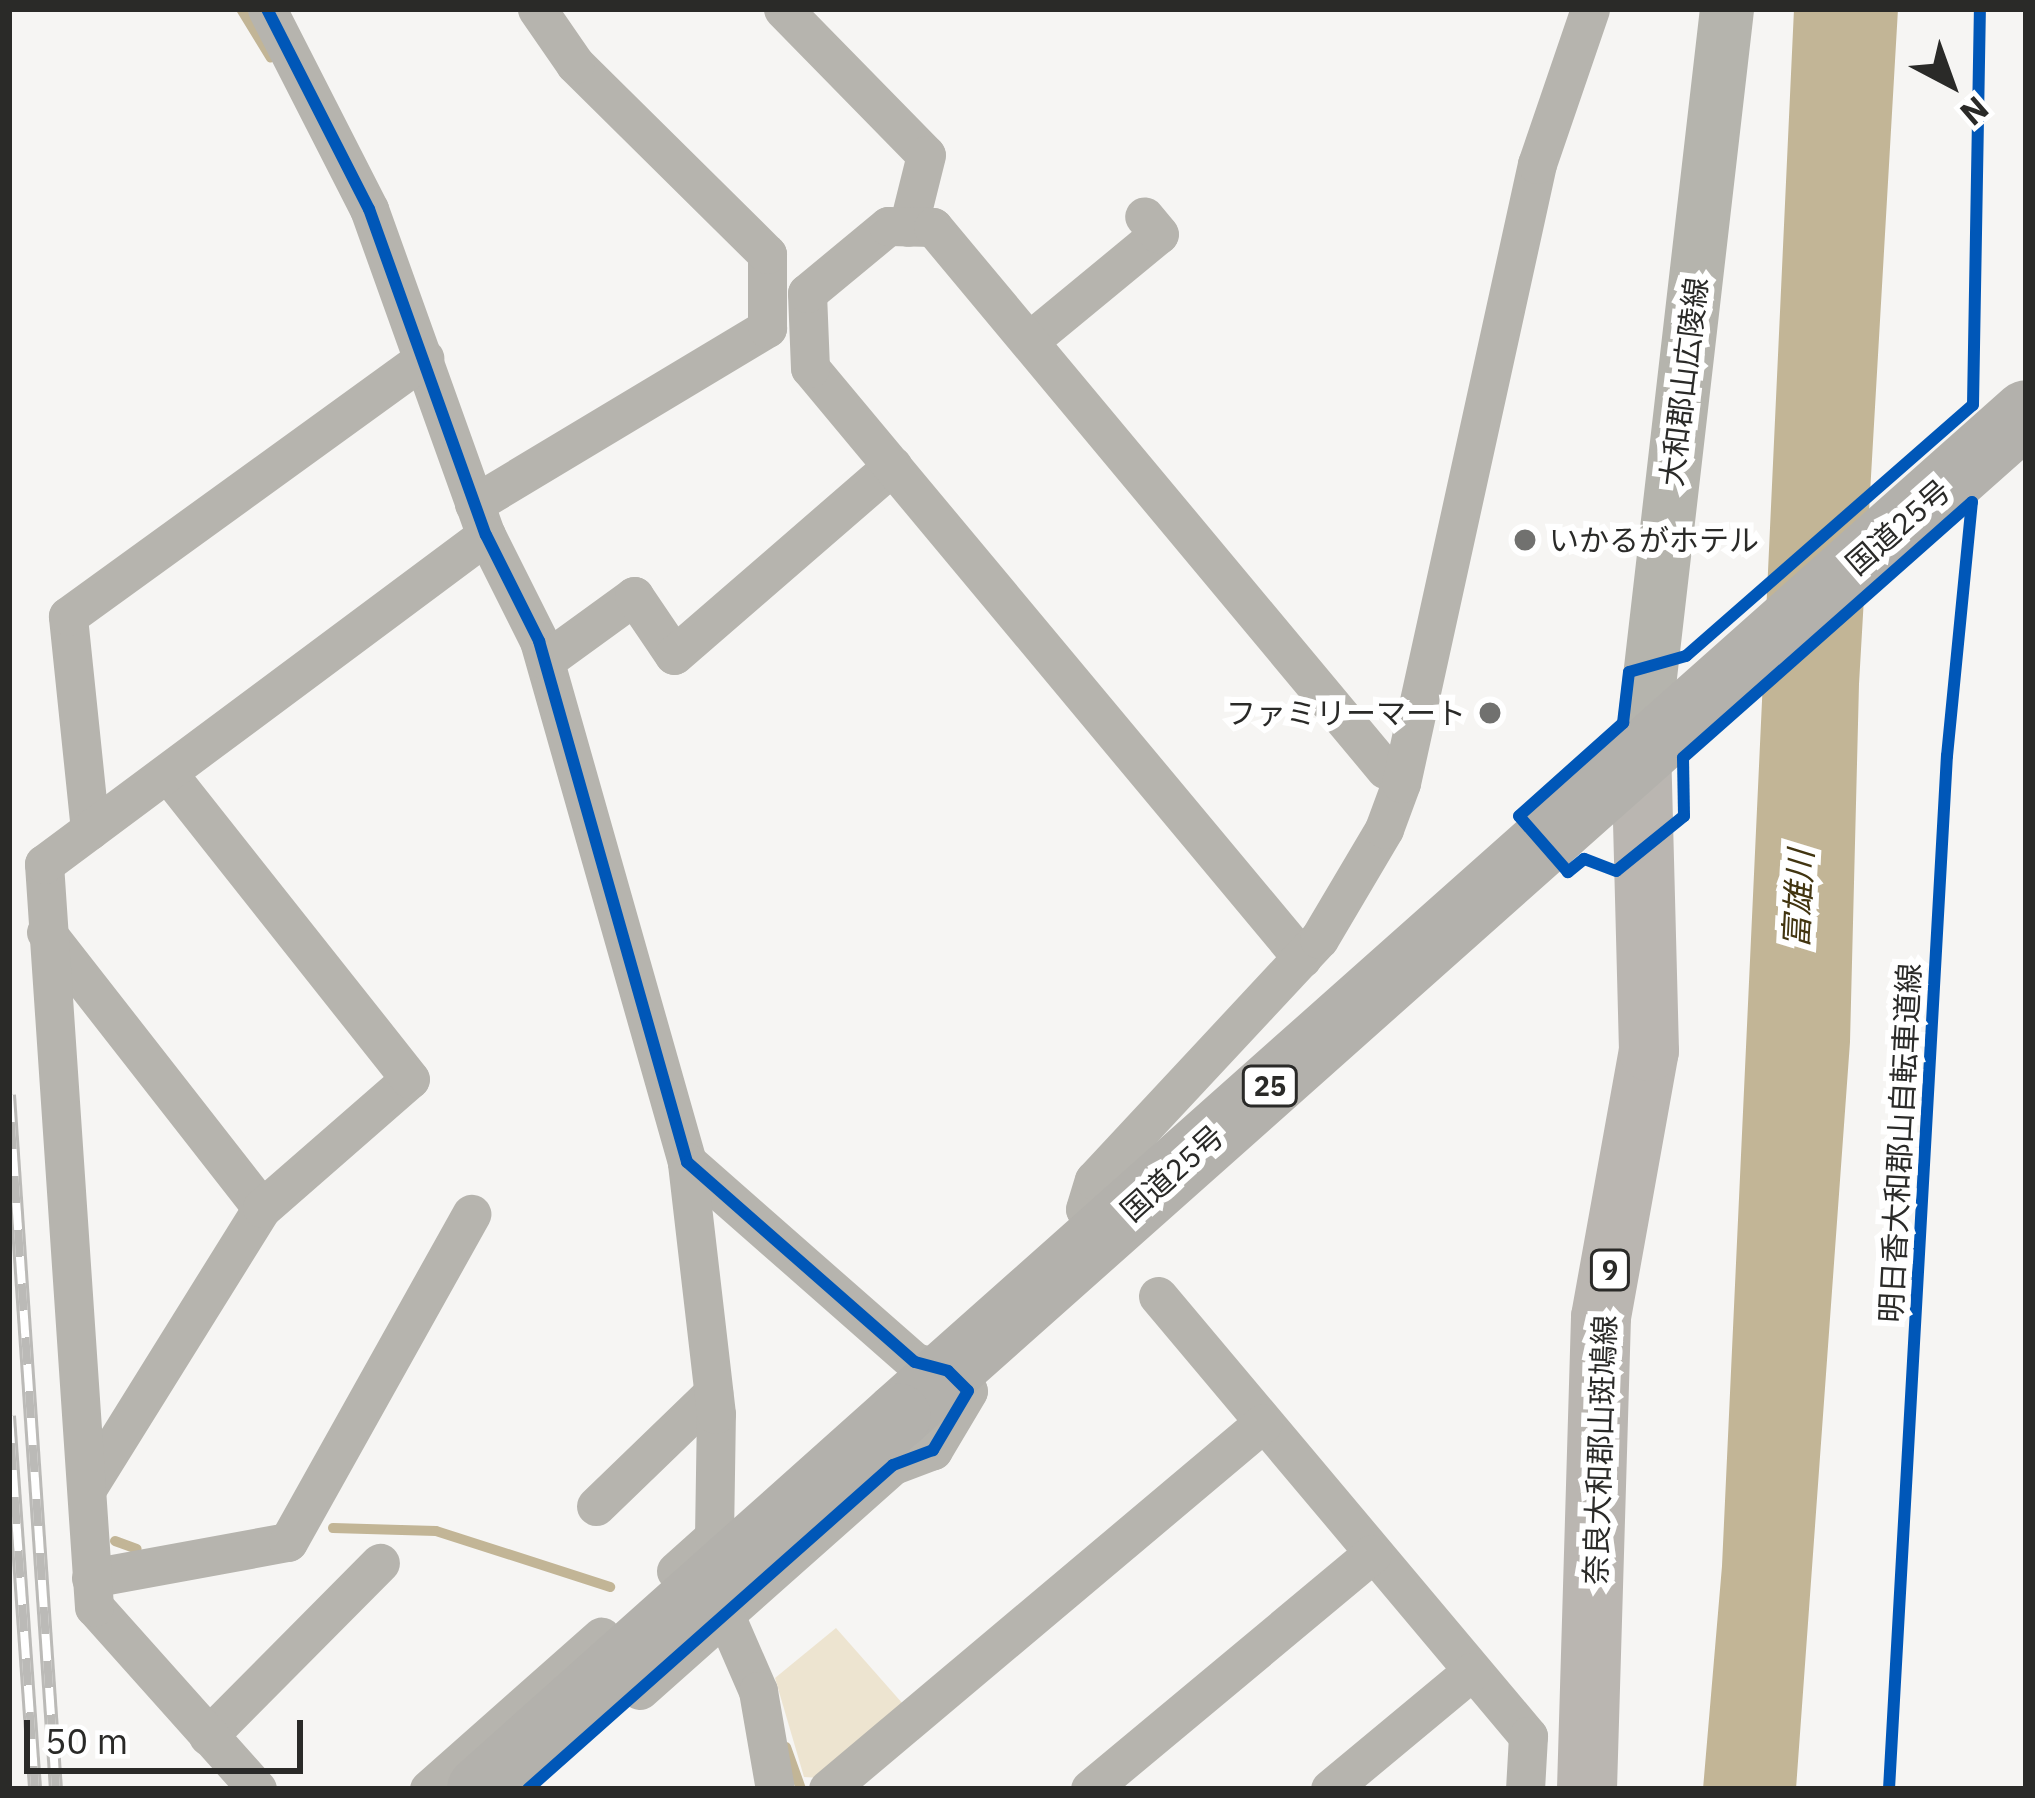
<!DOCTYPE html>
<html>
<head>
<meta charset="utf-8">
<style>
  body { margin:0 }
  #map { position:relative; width:2035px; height:1798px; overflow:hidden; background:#f6f5f3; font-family:"IBM Plex Sans","Noto Sans JP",sans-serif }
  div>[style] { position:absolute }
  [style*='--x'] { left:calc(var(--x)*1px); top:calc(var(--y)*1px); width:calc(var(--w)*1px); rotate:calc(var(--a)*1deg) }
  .green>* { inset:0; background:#ede4d0 }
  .water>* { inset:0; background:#c2b596 }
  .stream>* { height:10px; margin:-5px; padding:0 5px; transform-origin:5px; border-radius:5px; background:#c2b596 }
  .street>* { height:39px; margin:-19.5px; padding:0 19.5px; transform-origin:19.5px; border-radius:19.5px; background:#b6b4ae }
  .secondary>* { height:54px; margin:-27px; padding:0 27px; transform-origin:27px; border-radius:27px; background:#b5b4ad }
  .primary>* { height:60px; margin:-30px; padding:0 30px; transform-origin:30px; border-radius:30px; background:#bab6b1 }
  .highway>* { height:66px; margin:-33px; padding:0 33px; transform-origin:33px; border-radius:33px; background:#b3b1ac }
  .rail>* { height:14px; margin-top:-7px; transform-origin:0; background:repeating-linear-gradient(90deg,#fff 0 27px,#bbbab7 0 54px); box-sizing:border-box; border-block:3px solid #bbbab7 }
  .highway-bridge>* { height:66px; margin:-33px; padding:0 33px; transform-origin:33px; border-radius:33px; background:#b3b1ac }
  .cycleway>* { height:12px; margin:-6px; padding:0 6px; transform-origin:6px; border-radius:6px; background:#0057b8 }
  .dots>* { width:33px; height:33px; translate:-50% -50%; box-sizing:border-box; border:6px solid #fff; border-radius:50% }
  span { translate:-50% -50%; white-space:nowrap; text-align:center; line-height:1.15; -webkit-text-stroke:12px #fff; paint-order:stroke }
  .shield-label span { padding:3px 9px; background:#fff; border:3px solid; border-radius:9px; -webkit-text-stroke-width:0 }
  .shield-label { font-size:27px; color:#2a2a28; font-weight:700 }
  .street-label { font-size:30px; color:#2a2a28 }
  .poi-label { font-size:30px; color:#2a2a28 }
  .left { translate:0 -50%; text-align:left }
  .right { translate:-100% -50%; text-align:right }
  .water-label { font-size:33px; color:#423510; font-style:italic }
  .frame { position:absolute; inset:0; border:12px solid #2a2a28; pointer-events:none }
  .north { position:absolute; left:1891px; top:24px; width:120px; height:120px; -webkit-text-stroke:9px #fff; paint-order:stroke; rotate:139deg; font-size:33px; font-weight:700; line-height:48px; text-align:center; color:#2a2a28 }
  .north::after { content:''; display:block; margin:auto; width:42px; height:54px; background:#2a2a28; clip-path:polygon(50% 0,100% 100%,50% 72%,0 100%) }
  .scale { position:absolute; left:24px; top:1720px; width:279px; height:54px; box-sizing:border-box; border:6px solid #2a2a28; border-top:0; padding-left:15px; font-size:36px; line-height:42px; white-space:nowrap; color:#2a2a28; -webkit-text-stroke:9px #fff; paint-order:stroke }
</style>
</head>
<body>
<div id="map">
  <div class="green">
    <div style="clip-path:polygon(836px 1628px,903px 1704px,820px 1778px,804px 1777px,775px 1678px)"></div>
  </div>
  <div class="water">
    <div style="clip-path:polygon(1794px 9px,1898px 9px,1859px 684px,1850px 1042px,1796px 1789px,1703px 1789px,1722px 1566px)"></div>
  </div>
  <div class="stream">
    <div style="--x:241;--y:9;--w:57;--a:58.5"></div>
    <div style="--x:333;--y:1528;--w:103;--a:1.7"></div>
    <div style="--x:436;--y:1531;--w:183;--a:17.8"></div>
    <div style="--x:115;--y:1541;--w:23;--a:20"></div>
    <div style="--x:786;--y:1747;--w:45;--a:70.3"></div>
  </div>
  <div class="street">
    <div style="--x:267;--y:9;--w:225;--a:63"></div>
    <div style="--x:369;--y:209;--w:346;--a:70.3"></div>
    <div style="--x:486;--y:535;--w:119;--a:63.4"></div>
    <div style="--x:539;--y:641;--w:542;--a:74.14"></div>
    <div style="--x:687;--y:1162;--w:303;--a:41.3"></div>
    <div style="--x:915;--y:1362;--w:34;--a:15"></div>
    <div style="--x:948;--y:1371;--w:28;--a:45"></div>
    <div style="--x:968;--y:1391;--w:69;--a:120.7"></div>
    <div style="--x:933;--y:1450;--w:43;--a:159.4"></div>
    <div style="--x:893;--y:1465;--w:339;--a:138.4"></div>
    <div style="--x:783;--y:9;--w:204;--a:45.6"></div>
    <div style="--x:926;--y:155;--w:74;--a:104"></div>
    <div style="--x:1029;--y:341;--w:168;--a:-39.5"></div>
    <div style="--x:1159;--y:234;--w:23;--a:-130"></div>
    <div style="--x:474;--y:504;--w:342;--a:-31"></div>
    <div style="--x:767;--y:328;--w:74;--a:-90"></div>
    <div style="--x:767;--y:254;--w:270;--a:-135.3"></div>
    <div style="--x:575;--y:64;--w:67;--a:-124.6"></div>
    <div style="--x:546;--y:660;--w:109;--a:-36"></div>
    <div style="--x:634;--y:596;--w:71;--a:55.9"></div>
    <div style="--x:674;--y:655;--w:289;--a:-40.9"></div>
    <div style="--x:90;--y:830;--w:215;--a:-95.9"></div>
    <div style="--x:68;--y:616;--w:440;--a:-35.9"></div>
    <div style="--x:46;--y:932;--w:350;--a:52"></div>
    <div style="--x:1302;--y:958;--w:768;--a:-129.82"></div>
    <div style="--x:810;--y:368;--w:75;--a:-92.3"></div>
    <div style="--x:807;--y:293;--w:105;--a:-39.6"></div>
    <div style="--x:888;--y:226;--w:45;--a:1.3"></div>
    <div style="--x:933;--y:227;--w:706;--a:50.17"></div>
    <div style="--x:1105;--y:1233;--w:31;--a:-130"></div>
    <div style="--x:1085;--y:1209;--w:30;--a:-73"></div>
    <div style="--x:1094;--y:1180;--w:330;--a:-47"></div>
    <div style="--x:1319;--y:939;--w:128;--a:-59.4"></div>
    <div style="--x:1384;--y:829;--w:49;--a:-69.7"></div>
    <div style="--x:1401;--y:783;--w:634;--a:-77.61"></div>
    <div style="--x:1537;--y:164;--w:164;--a:-71.1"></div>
    <div style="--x:1158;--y:1296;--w:575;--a:49.94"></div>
    <div style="--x:1528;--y:1736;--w:53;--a:93.2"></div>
    <div style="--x:88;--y:1487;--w:329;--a:-58.1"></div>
    <div style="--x:262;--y:1208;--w:196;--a:-41.1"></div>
    <div style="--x:410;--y:1079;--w:388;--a:-128.4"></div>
    <div style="--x:596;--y:1506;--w:163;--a:-44"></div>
    <div style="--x:676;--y:1571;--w:51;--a:-41.8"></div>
    <div style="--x:714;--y:1537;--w:123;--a:-89.1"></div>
    <div style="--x:716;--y:1414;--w:254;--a:-96.6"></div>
    <div style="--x:91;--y:1578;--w:200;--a:-10.4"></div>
    <div style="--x:288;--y:1542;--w:376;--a:-60.8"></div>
    <div style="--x:725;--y:1615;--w:83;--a:66.5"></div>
    <div style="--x:758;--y:1691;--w:99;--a:80.2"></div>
    <div style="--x:208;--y:1736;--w:244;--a:-45.2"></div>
    <div style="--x:257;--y:1789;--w:244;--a:-131.8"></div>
    <div style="--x:94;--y:1607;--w:745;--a:-93.85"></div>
    <div style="--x:44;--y:864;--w:551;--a:-36.66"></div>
    <div style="--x:429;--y:1789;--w:230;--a:-41.5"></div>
    <div style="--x:828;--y:1789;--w:568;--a:-40.08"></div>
    <div style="--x:1090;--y:1789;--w:367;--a:-39.8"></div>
    <div style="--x:1330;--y:1789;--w:183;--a:-39.7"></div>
  </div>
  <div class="secondary">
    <div style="--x:1641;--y:755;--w:751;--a:-83.42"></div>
  </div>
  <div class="primary">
    <div style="--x:1587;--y:1789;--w:472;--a:-88.3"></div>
    <div style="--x:1601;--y:1317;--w:270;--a:-79.8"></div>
    <div style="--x:1649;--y:1051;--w:296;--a:-91.5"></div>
  </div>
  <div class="highway">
    <div style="--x:898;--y:1416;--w:1509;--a:-41.64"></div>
  </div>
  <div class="rail">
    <div style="--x:9;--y:1095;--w:696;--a:86.13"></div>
    <div style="--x:9;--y:1416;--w:374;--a:86"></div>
  </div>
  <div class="highway-bridge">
    <div style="--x:480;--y:1789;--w:560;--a:-41.74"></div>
  </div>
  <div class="cycleway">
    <div style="--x:267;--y:9;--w:225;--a:63"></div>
    <div style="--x:369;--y:209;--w:346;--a:70.3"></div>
    <div style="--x:486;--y:535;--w:119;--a:63.4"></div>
    <div style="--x:539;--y:641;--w:542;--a:74.14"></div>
    <div style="--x:687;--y:1162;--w:303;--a:41.3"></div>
    <div style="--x:915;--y:1362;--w:34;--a:15"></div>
    <div style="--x:948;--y:1371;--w:28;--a:45"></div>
    <div style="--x:968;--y:1391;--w:69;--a:120.7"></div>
    <div style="--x:933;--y:1450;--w:43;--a:159.4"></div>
    <div style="--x:893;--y:1465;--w:488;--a:138.4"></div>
    <div style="--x:1972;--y:502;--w:386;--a:138.5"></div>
    <div style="--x:1683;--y:758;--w:58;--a:89"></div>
    <div style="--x:1684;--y:816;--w:87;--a:141"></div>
    <div style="--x:1616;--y:871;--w:34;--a:-159"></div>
    <div style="--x:1584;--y:859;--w:21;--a:141"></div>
    <div style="--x:1568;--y:872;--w:74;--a:-131.2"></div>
    <div style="--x:1519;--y:816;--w:140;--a:-41.8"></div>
    <div style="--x:1623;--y:723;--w:51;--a:-83.3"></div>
    <div style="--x:1629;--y:672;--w:59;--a:-15.7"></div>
    <div style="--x:1686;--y:656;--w:381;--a:-41.2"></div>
    <div style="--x:1973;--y:405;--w:396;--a:-89"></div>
    <div style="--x:1889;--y:1789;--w:1035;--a:-86.79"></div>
    <div style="--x:1947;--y:756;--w:255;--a:-84.4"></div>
  </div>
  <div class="dots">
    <div style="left:1525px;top:540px;background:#71716f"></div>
    <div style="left:1490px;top:713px;background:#71716f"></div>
  </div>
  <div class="shield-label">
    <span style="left:1270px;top:1086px">25</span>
    <span style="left:1610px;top:1270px">9</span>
  </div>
  <div class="street-label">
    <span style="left:1684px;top:382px;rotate:-83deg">大和郡山広陵線</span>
    <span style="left:1898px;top:527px;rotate:-41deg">国道25号</span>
    <span style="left:1900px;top:1143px;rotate:-87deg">明日香大和郡山自転車道線</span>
    <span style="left:1172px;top:1173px;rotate:-42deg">国道25号</span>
    <span style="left:1600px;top:1450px;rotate:-88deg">奈良大和郡山斑鳩線</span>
  </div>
  <div class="poi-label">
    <span class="left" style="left:1549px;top:540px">いかるがホテル</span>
    <span class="right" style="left:1466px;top:713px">ファミリーマート</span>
  </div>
  <div class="water-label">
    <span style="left:1798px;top:899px;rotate:-87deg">富雄川</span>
  </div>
  <div class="frame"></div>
  <div class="north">N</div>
  <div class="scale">50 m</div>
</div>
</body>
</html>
